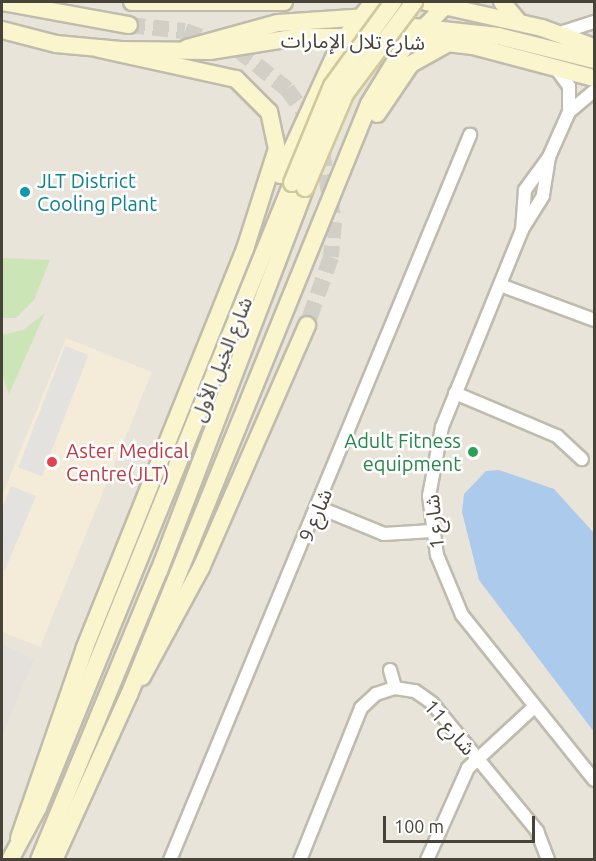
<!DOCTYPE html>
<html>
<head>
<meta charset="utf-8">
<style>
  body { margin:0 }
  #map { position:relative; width:596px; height:861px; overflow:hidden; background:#f4f2eb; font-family:Ubuntu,"Noto Sans Arabic",sans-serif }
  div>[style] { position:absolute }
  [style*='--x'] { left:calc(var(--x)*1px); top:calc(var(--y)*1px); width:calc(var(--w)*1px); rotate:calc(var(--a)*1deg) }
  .residential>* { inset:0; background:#e8e4d9; transform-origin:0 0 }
  .commercial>* { inset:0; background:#f4ebd8 }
  .industrial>* { inset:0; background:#e4e1dc }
  .green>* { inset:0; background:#cce5b6 }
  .parking>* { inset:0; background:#e3e2df; transform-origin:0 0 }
  .water>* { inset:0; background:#accbec }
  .secondary-tunnel>* { height:16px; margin-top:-8px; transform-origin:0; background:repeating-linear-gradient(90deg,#d2cfc7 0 16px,transparent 0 24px) }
  .roads { filter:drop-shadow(2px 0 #bfbbad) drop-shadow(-2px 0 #bfbbad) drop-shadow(0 2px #bfbbad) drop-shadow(0 -2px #bfbbad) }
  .minor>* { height:12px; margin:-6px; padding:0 6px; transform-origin:6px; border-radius:6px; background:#fff }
  .secondary>* { height:16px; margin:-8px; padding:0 8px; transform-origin:8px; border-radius:8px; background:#fbf5cd }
  .bridges { filter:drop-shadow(2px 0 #d1c89d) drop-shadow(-2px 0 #d1c89d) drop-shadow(0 2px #d1c89d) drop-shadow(0 -2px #d1c89d) }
  .secondary-bridge>* { height:16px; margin:-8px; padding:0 8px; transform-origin:8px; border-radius:8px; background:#fbf5cd }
  .dots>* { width:16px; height:16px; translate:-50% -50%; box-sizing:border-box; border:3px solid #fff; border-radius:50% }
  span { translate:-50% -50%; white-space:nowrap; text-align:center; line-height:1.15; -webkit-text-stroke:5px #fff; paint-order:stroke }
  .street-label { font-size:20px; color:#484339 }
  .culture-label { font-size:20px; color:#0d838f }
  .left { translate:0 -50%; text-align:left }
  .leisure-label { font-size:20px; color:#27864d }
  .right { translate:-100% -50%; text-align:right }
  .health-label { font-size:20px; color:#be3a42 }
  .frame { position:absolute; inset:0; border:3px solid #484339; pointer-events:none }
  .scale { position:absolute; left:383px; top:816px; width:152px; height:27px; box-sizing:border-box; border:3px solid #484339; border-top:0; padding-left:8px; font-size:18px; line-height:21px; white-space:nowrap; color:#484339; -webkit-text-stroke:4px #fff; paint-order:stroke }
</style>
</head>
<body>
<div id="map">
  <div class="residential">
    <div style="left:2px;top:2px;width:592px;height:858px"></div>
  </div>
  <div class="commercial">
    <div style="clip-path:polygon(66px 338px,152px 372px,40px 647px,2px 632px,2px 496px)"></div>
  </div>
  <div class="industrial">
    <div style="clip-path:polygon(2px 644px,34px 659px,2px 737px)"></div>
  </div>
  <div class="green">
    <div style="clip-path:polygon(2px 258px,50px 260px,34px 300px,16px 318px,2px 318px)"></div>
    <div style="clip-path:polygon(45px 313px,9px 394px,2px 375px,2px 335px,23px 330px)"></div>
  </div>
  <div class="parking">
    <div style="left:65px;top:346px;width:25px;height:130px;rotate:21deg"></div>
    <div style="clip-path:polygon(11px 486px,36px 496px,4px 572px,2px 508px)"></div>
  </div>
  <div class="water">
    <div style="clip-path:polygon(499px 470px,554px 489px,594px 533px,594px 732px,479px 580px,462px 512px,464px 494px,486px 471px)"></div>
  </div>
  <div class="secondary-tunnel">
    <div style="--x:129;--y:25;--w:56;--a:6.1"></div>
    <div style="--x:185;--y:31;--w:56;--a:19.7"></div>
    <div style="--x:238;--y:50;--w:63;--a:38.5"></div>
    <div style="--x:287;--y:89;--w:36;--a:54"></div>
    <div style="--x:308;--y:118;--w:36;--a:67"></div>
    <div style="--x:322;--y:151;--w:72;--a:80.4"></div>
    <div style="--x:334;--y:222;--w:35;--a:95"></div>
    <div style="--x:331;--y:257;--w:72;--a:109.4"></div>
  </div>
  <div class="roads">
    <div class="minor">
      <div style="--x:560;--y:33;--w:36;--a:-18"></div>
      <div style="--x:555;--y:67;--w:24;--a:54"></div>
      <div style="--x:569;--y:86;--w:26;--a:90"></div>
      <div style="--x:594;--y:91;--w:33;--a:140"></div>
      <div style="--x:569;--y:112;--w:49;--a:114"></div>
      <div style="--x:549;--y:157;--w:39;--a:99"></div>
      <div style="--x:543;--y:196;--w:40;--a:122"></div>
      <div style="--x:522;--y:230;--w:213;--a:112.1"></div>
      <div style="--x:442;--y:427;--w:70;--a:100.7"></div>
      <div style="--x:429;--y:496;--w:60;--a:82.3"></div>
      <div style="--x:437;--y:555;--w:65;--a:67.4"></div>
      <div style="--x:462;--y:615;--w:211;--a:51.3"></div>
      <div style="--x:522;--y:230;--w:40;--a:-85.7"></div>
      <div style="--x:525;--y:190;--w:41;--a:-54"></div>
      <div style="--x:500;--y:285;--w:100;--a:20.4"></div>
      <div style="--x:455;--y:393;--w:111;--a:22.9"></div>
      <div style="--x:557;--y:436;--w:34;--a:43"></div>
      <div style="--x:318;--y:507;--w:71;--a:22.2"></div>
      <div style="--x:384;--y:534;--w:48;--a:-3.6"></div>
      <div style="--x:390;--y:670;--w:19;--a:74"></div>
      <div style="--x:170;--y:860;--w:785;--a:-67.52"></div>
      <div style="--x:300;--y:860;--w:164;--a:-68.1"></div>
      <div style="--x:361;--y:708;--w:21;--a:-43"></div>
      <div style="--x:376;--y:694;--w:20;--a:-18"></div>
      <div style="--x:395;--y:688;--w:20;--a:9"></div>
      <div style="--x:415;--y:691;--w:21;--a:35"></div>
      <div style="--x:432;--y:703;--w:166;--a:50.6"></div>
      <div style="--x:537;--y:831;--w:31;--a:69"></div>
      <div style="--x:427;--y:860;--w:101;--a:-66"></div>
      <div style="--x:468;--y:768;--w:90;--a:-42.7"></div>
    </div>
    <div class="secondary">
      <div style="--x:2;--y:2;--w:129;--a:10.3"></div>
      <div style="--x:132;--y:2;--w:152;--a:0"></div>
      <div style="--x:426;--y:2;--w:119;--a:12.6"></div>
      <div style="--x:542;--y:28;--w:55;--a:20.1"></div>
      <div style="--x:502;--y:2;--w:26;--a:50"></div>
      <div style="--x:386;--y:24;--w:113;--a:6.1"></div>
      <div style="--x:498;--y:36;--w:99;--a:14"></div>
      <div style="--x:2;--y:30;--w:56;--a:14.5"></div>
      <div style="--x:56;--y:44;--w:65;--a:5.3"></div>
      <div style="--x:121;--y:50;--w:89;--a:0.6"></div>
      <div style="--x:210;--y:51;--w:89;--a:-9"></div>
      <div style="--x:298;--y:37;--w:80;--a:0"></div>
      <div style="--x:404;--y:38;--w:69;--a:6.6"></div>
      <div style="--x:473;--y:46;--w:125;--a:14.8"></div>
      <div style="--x:187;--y:48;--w:94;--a:-15.4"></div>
      <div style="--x:278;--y:23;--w:90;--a:-3.8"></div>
      <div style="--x:377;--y:114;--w:60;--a:-55.8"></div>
      <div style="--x:411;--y:64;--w:41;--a:-29.1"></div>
      <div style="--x:280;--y:175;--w:144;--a:-65.4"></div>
      <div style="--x:340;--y:44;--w:53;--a:-51.8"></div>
      <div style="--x:142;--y:677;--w:124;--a:-61.6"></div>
      <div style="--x:201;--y:568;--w:265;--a:-66.4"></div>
      <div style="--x:19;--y:838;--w:202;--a:-70.9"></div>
      <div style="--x:85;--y:647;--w:429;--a:-68.1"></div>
      <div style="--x:245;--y:249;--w:105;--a:-72.3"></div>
      <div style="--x:277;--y:149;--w:38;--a:-102"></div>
      <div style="--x:269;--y:112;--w:47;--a:-135"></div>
      <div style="--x:236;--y:79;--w:140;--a:-167.6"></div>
      <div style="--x:10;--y:860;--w:59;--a:-61.7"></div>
      <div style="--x:38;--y:808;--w:675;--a:-67.88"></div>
      <div style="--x:39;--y:860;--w:313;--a:-67.5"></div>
      <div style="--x:159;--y:571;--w:410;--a:-69.1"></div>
      <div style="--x:54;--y:860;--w:181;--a:-65.6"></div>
      <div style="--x:129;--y:695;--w:638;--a:-67.9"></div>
      <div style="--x:369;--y:104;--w:63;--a:-58.6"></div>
      <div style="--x:402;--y:50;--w:67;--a:-45.6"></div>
    </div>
  </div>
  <div class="bridges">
    <div class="secondary-bridge">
      <div style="--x:292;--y:183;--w:105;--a:-67.6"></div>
      <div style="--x:332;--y:86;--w:104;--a:-54"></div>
      <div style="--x:305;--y:188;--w:102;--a:-66.9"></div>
      <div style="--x:345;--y:94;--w:115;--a:-53.1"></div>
    </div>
  </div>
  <div class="dots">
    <div style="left:25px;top:192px;background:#0f9aa8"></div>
    <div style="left:473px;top:452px;background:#2e9e5b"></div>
    <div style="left:52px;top:462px;background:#e0444e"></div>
  </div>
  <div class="street-label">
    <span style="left:353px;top:41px;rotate:1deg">شارع تلال الإمارات</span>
    <span style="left:221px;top:359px;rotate:-68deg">شارع الخيل الأول</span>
    <span style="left:315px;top:515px;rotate:-67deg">شارع 9</span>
    <span style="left:434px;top:522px;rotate:-96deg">شارع 1</span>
    <span style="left:450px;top:727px;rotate:49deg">شارع 11</span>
  </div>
  <div class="culture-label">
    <span class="left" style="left:37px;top:192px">JLT District<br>Cooling Plant</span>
  </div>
  <div class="leisure-label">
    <span class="right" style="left:461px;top:452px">Adult Fitness<br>equipment</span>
  </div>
  <div class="health-label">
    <span class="left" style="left:66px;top:462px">Aster Medical<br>Centre(JLT)</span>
  </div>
  <div class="frame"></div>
  <div class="scale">100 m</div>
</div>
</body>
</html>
